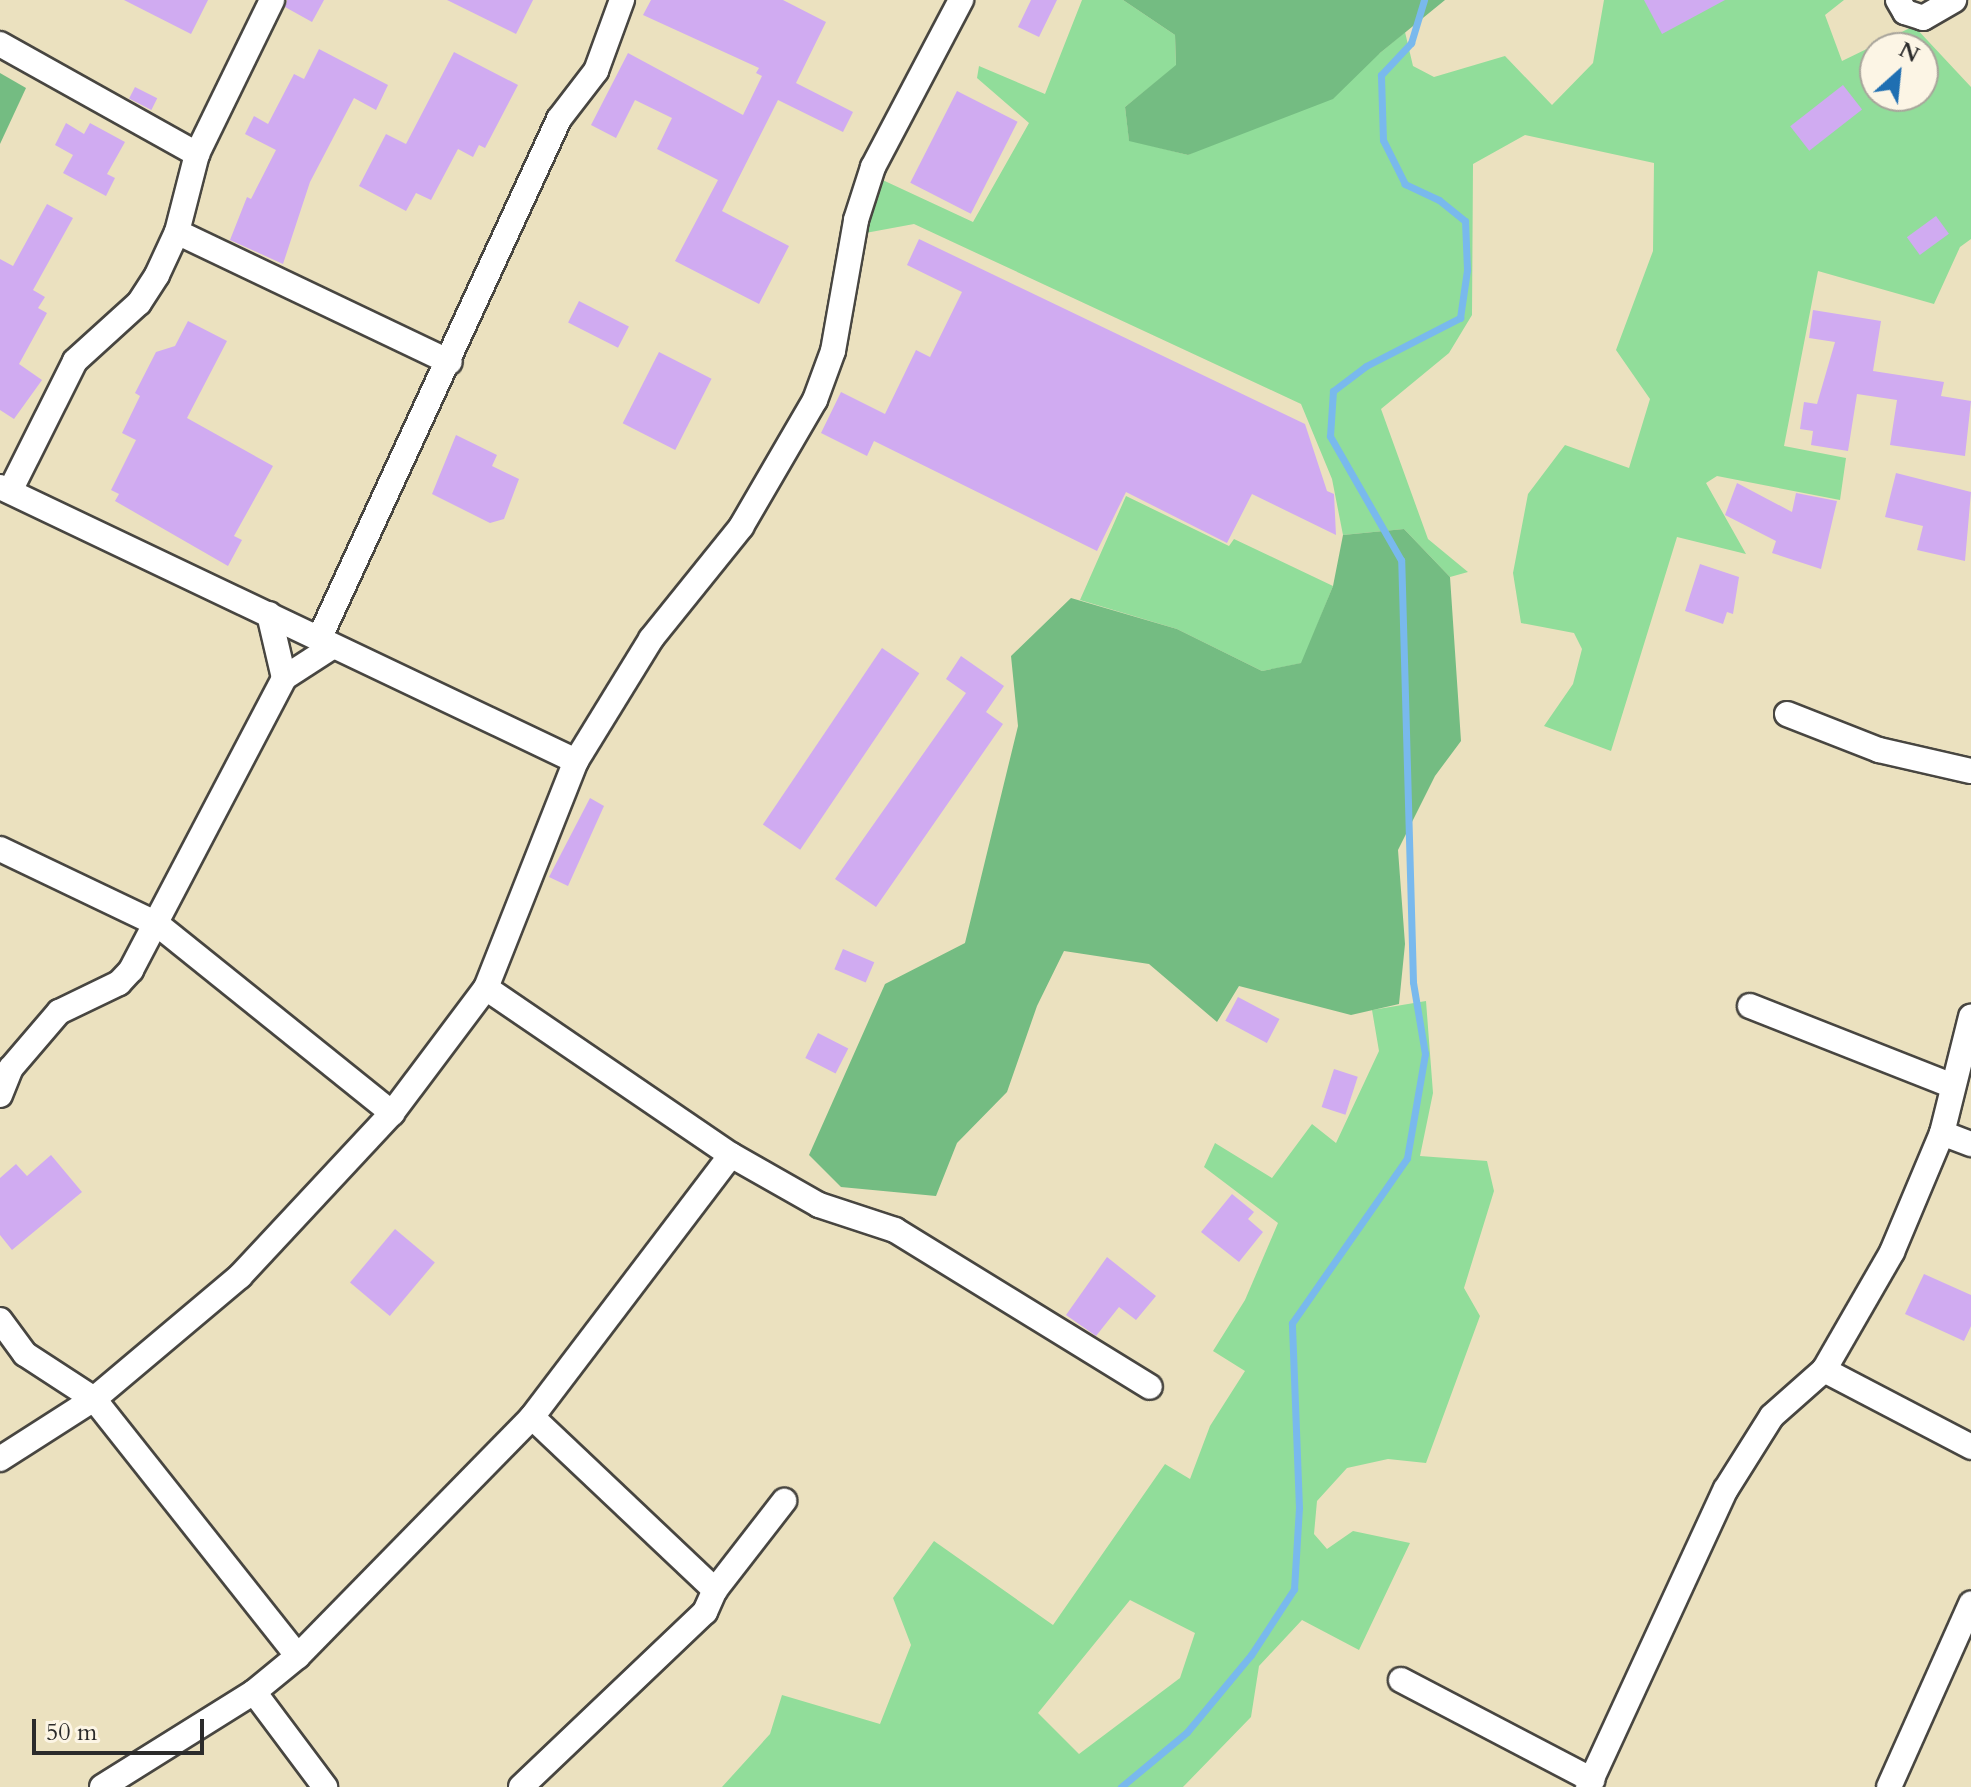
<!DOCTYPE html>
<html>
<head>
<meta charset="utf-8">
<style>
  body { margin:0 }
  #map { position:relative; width:1971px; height:1787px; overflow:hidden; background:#ebe1bf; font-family:Cardo,serif }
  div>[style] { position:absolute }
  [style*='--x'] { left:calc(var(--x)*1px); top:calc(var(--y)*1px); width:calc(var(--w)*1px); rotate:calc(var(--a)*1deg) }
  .green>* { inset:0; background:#91dd9a }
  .forest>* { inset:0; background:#74bc82 }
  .stream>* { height:7px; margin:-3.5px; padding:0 3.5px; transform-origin:3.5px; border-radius:3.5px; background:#79b9ed }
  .building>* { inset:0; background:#d0abf1; transform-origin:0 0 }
  .roads { filter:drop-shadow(2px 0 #484641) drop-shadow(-2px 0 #484641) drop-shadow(0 2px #484641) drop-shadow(0 -2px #484641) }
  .street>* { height:24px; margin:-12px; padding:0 12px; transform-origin:12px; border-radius:12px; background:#fff }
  span { translate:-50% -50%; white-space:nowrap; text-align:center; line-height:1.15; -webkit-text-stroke:8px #fcf5e5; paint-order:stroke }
  .north { position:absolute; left:1859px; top:32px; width:80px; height:80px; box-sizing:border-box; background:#fcf5e5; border:2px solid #a8a49b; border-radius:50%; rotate:27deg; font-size:22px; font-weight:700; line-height:32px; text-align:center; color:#2b2b2b }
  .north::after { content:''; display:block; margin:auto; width:28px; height:36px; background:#1f6fb2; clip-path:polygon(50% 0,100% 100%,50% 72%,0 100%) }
  .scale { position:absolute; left:32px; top:1719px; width:172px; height:36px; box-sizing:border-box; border:4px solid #2b2b2b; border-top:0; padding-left:10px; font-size:24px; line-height:28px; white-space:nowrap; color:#2b2b2b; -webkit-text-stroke:6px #fcf5e5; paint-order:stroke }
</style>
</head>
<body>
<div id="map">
  <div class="green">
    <div style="clip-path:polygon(evenodd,1082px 0,1123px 0,1175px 35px,1176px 66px,1125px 107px,1129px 140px,1188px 155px,1380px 53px,1405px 32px,1413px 66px,1434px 77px,1505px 56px,1552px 105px,1593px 63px,1604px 0,1844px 0,1825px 15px,1842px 61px,1914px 26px,1971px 87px,1971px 239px,1960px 247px,1934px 304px,1818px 271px,1784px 446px,1846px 458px,1840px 500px,1717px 476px,1706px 483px,1746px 554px,1677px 537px,1611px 751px,1544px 726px,1573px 684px,1582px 649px,1574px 633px,1521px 623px,1513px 573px,1528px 494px,1565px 445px,1629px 468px,1650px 399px,1616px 350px,1653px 251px,1654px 163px,1525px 135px,1473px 164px,1472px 315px,1449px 353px,1381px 409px,1428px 539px,1468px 572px,1450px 577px,1404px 529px,1343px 535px,1332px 479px,1301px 404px,914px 224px,860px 234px,874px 176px,973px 222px,1029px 123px,977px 78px,979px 66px,1045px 94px,1082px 0,1875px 48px,1923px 48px,1923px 96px,1875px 96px,1875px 48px)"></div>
    <div style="clip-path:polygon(1126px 496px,1229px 546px,1234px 539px,1333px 586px,1302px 663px,1262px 671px,1177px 629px,1080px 600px)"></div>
    <div style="clip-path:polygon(evenodd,1426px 1001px,1433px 1093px,1420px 1156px,1487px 1161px,1494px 1191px,1464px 1288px,1480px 1316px,1426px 1463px,1388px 1459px,1347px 1468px,1317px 1501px,1314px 1534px,1327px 1549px,1353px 1531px,1410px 1543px,1359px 1650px,1302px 1620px,1259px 1666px,1251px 1717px,1183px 1787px,722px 1787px,770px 1734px,782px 1695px,880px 1724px,911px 1645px,893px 1598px,934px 1541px,1053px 1625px,1165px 1464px,1190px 1479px,1210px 1426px,1245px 1371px,1213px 1351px,1245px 1300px,1278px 1223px,1204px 1167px,1215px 1143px,1272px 1178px,1312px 1124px,1336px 1143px,1379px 1051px,1372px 1010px,1426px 1001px,1130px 1600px,1195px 1633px,1180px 1678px,1079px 1754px,1038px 1713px,1130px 1600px)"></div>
  </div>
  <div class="forest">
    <div style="clip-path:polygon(1123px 0,1445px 0,1380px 53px,1333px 99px,1188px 155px,1129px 141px,1125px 107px,1176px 65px,1175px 35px)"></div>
    <div style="clip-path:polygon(0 73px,26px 88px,0 144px)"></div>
    <div style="clip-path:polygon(1404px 529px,1450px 577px,1461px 741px,1435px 776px,1398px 850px,1405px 944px,1399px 1004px,1351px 1015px,1239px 986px,1217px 1022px,1149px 964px,1064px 951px,1037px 1006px,1007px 1092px,957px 1143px,936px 1196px,841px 1187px,809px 1155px,885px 984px,965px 943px,1018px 726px,1011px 656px,1071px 598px,1177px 629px,1262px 671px,1301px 663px,1333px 586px,1343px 535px)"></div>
  </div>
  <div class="stream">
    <div style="--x:1121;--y:1787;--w:86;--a:-39.8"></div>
    <div style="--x:1187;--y:1732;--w:100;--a:-50.3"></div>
    <div style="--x:1251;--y:1655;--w:79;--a:-56.9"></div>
    <div style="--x:1294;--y:1589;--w:81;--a:-86.5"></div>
    <div style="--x:1299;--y:1508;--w:185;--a:-92.2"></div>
    <div style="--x:1292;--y:1323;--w:201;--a:-55.1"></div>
    <div style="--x:1407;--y:1158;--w:106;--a:-80.2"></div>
    <div style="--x:1425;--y:1054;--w:73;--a:-99.5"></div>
    <div style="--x:1413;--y:982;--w:422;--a:-91.6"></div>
    <div style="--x:1401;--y:560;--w:143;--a:-119.8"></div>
    <div style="--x:1330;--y:436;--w:45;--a:-86.2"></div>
    <div style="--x:1333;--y:391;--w:41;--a:-37.1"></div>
    <div style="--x:1366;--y:366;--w:106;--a:-27.1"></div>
    <div style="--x:1460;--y:318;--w:49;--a:-81.7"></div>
    <div style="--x:1467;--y:270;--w:49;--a:-92.3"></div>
    <div style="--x:1465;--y:221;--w:33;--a:-141"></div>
    <div style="--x:1439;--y:200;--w:38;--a:-155"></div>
    <div style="--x:1405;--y:184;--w:49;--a:-116.6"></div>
    <div style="--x:1383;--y:140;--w:65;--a:-91.8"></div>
    <div style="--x:1381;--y:75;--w:44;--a:-46.8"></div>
    <div style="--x:1411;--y:43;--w:45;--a:-73.2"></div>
  </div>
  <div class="building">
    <div style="clip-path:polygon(124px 0,208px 0,191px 34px)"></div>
    <div style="clip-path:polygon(287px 0,324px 0,312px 22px,285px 7px)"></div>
    <div style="clip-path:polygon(447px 0,533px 0,516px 34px)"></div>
    <div style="clip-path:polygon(651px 0,783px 0,826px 22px,796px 83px,853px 112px,843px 132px,778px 100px,722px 211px,789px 246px,759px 304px,675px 261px,718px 180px,657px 149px,672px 118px,635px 100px,616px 138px,591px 125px,628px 53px,743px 115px,762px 76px,756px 73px,759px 68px,643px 15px)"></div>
    <div style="clip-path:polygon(1031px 0,1057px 0,1039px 37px,1018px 27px)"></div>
    <div style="clip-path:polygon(1644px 0,1725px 0,1662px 34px)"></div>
    <div style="clip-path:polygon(319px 49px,388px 85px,376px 110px,354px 98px,310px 182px,283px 264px,230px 240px,247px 197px,251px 199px,276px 150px,245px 134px,254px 116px,268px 124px,294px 74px,304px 79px)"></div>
    <div style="clip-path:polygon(454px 52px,518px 85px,485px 148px,479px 145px,473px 157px,458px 149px,431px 200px,416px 193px,406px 211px,359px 186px,386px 134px,406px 144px)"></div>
    <div style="left:1843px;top:85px;width:31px;height:67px;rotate:52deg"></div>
    <div style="left:135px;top:87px;width:25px;height:13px;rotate:27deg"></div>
    <div style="left:957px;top:91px;width:68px;height:103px;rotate:27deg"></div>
    <div style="clip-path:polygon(66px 123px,84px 134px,90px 123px,125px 142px,107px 174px,115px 178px,106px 196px,63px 173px,73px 155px,55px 145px)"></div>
    <div style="clip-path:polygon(47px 204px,73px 218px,33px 290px,45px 297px,38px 308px,47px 313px,19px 364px,42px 380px,14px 419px,0 410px,0 259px,13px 266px)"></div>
    <div style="left:1936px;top:216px;width:22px;height:36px;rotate:54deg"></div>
    <div style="clip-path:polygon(919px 239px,1305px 424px,1327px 491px,1334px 494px,1336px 535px,1252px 494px,1227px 543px,1126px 492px,1097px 551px,874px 441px,867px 456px,821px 433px,841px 392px,885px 414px,916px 350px,930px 357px,962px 292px,907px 265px)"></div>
    <div style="left:579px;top:301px;width:56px;height:24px;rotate:27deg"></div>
    <div style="clip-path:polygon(1813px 310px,1881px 321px,1873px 371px,1944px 382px,1941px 396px,1971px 401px,1965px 456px,1890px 445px,1897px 400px,1857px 394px,1848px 451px,1811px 445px,1813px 431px,1800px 429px,1804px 402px,1817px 404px,1835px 342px,1809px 338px)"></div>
    <div style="clip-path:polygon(188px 321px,227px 341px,187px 418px,273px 466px,234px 536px,242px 540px,228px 566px,115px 501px,119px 494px,111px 490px,136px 440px,122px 433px,140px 396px,135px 393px,156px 352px,175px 346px)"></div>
    <div style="left:659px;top:352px;width:59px;height:80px;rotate:27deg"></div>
    <div style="clip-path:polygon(456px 435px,497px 455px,492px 466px,519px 479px,504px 519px,490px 523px,432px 494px)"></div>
    <div style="clip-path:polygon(1896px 473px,1971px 492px,1965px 561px,1917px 550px,1923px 526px,1885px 517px)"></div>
    <div style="clip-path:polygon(1737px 483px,1792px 512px,1796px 493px,1837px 501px,1821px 569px,1772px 553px,1776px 541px,1725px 515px)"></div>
    <div style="clip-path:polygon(1700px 564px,1739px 577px,1733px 614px,1727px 612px,1723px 624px,1685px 611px)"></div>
    <div style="left:882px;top:648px;width:45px;height:213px;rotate:34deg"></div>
    <div style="clip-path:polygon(961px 656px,1004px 686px,986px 712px,1003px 724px,876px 907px,835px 879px,966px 693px,946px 679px)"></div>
    <div style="clip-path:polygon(590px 798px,604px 806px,568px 886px,549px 877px)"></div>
    <div style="left:843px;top:949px;width:34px;height:22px;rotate:23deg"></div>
    <div style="left:1238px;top:997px;width:47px;height:27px;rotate:28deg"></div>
    <div style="left:818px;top:1033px;width:34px;height:28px;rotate:27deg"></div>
    <div style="left:1334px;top:1069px;width:25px;height:40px;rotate:18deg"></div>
    <div style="clip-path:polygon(51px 1155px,82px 1192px,12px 1250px,0 1235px,0 1178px,16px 1164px,27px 1176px)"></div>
    <div style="clip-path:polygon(1232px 1194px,1254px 1212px,1248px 1219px,1263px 1232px,1239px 1262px,1201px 1232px)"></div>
    <div style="left:395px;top:1229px;width:52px;height:70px;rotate:40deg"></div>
    <div style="clip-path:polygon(1107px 1257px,1156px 1296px,1136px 1320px,1119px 1307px,1096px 1336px,1066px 1315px)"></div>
    <div style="clip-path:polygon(1924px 1274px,1971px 1295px,1971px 1326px,1964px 1341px,1905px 1314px)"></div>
  </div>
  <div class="roads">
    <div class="street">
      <div style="--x:1898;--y:0;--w:14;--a:60"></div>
      <div style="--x:1905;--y:12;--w:19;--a:18"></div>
      <div style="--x:1923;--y:18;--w:36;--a:-30"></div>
      <div style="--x:0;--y:44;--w:226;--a:29.2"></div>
      <div style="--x:177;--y:232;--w:302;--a:25.5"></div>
      <div style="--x:0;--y:487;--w:638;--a:25.44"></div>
      <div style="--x:10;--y:491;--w:145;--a:-63.4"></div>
      <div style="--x:75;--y:361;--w:86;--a:-42.2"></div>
      <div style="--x:139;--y:303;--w:33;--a:-57"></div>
      <div style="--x:157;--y:275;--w:47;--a:-65.1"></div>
      <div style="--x:177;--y:232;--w:81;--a:-75.6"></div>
      <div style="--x:197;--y:154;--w:171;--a:-64"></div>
      <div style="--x:269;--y:614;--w:66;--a:76.8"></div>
      <div style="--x:319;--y:639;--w:573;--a:-65.22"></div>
      <div style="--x:559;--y:119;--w:61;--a:-52.4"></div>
      <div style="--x:596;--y:71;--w:76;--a:-69.9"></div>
      <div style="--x:1787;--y:714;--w:99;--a:21.4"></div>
      <div style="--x:1879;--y:750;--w:94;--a:12.9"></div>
      <div style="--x:0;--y:849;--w:174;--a:25.5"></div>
      <div style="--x:157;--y:924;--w:302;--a:38.8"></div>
      <div style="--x:486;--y:988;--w:297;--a:34.3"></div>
      <div style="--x:731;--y:1155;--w:101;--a:29.6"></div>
      <div style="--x:819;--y:1205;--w:80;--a:18.2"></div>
      <div style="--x:895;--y:1230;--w:299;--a:31.6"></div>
      <div style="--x:1750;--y:1006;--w:216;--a:21.5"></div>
      <div style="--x:0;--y:1095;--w:29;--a:-68"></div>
      <div style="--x:11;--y:1068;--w:74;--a:-49.4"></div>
      <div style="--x:59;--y:1012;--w:67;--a:-25.8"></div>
      <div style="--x:119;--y:983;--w:18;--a:-47"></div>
      <div style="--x:131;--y:970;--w:330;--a:-62.3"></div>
      <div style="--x:284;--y:678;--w:57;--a:-32.9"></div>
      <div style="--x:1942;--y:1133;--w:31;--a:21"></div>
      <div style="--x:0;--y:1320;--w:42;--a:53.7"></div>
      <div style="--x:25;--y:1354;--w:82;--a:33.1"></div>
      <div style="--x:94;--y:1399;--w:328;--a:51.6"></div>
      <div style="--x:1824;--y:1370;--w:166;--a:27.6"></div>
      <div style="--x:532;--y:1417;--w:252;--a:43.4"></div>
      <div style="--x:0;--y:1459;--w:112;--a:-32.6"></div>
      <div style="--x:94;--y:1399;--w:191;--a:-40.1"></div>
      <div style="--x:240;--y:1276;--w:223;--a:-47"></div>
      <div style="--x:392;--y:1113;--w:156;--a:-53.1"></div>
      <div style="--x:486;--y:988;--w:244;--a:-68.4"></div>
      <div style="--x:576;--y:761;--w:143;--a:-58.4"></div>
      <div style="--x:651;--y:639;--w:144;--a:-51.2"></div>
      <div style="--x:741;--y:527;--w:147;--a:-59.8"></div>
      <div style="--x:815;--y:400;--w:52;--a:-69.8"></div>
      <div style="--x:833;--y:351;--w:133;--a:-80"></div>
      <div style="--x:856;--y:220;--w:56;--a:-72.2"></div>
      <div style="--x:873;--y:167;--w:189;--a:-62.2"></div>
      <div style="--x:1401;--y:1680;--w:216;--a:27.6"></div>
      <div style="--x:254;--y:1692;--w:119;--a:53.2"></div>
      <div style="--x:102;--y:1787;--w:179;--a:-32"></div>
      <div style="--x:254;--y:1692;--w:57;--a:-39.3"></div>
      <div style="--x:298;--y:1656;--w:334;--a:-45.6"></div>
      <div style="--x:532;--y:1417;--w:329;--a:-52.8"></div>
      <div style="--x:521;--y:1787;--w:254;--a:-43.6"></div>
      <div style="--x:705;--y:1612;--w:24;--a:-66"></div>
      <div style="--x:715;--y:1590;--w:113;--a:-52.2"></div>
      <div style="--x:1588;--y:1787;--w:328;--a:-65.2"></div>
      <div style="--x:1726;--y:1489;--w:86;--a:-57.8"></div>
      <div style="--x:1772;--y:1416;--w:69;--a:-41.5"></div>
      <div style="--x:1824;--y:1370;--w:136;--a:-60"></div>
      <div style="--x:1892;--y:1252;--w:129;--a:-67.2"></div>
      <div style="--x:1942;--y:1133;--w:120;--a:-76"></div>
      <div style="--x:1889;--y:1787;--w:201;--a:-65.9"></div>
    </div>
  </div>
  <div class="north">N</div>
  <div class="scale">50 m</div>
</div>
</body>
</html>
